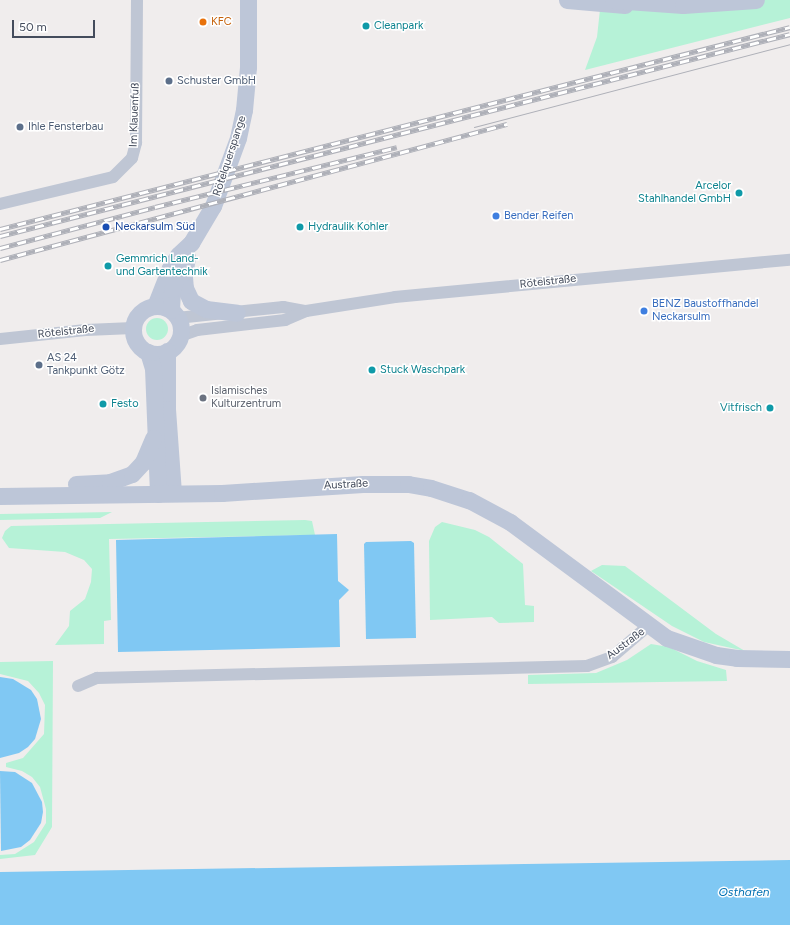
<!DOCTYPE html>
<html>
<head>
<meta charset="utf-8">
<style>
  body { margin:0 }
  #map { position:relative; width:790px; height:925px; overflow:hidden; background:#f0eded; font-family:Figtree,sans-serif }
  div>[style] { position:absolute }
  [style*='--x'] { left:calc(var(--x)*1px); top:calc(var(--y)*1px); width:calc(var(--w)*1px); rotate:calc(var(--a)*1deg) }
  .green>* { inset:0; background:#b6f2d7 }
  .round { border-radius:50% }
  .water>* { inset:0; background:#80c8f3 }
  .street>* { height:12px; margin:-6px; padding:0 6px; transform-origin:6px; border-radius:6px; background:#bfc6d4 }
  .secondary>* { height:17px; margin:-8.5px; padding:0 8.5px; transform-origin:8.5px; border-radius:8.5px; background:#bdc6d8 }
  .secondary>.ring { margin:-8.5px; padding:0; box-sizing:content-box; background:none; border:17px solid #bdc6d8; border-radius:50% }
  .tram>* { height:1px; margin:-0.5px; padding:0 0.5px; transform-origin:0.5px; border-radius:0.5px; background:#aeb0b8 }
  .rail>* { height:4.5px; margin-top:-2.25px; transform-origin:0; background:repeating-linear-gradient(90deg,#fff 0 9px,#aeb0b8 0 18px); box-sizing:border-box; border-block:1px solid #aeb0b8 }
  .dots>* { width:11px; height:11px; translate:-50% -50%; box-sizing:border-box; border:2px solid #fff; border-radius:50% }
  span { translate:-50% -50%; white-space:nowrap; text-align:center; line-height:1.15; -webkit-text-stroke:3px #fff; paint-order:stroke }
  .food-label { font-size:11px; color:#c56008 }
  .left { translate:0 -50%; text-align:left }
  .culture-label { font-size:11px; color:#0d838f }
  .right { translate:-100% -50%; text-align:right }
  .service-label { font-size:11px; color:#4e5e75 }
  .street-label { font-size:11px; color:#444c5c }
  .shop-label { font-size:11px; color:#366cbe }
  .transit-label { font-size:11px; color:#164399 }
  .worship-label { font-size:11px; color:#5b616d }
  .water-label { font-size:12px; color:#0070b2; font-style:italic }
  .scale { position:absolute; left:12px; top:20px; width:83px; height:18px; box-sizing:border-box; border:2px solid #444c5c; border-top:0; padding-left:5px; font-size:12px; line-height:14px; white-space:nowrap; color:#444c5c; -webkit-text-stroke:3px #fff; paint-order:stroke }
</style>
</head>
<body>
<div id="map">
  <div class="green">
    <div style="clip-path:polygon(601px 0,790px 0,790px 18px,585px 70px,597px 37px)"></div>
    <div class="round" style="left:146px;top:318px;width:22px;height:22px"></div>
    <div style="clip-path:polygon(112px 512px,100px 518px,0 520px,0 514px)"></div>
    <div style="clip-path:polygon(305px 520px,312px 521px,315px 535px,109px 539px,111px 620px,104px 621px,104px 644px,55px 645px,69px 626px,70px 611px,85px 599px,91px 582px,92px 569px,84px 560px,65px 552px,9px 548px,2px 538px,5px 531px,11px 526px)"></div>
    <div style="clip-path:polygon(442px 522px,475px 530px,489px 537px,523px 564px,525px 605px,534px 606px,534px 622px,499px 623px,492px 617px,430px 620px,429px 541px,435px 527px)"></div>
    <div style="clip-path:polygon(602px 565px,625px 566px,716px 634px,745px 651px,704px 642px,672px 626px,591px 571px)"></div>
    <div style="clip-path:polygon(651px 644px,669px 647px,697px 661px,726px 670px,727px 681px,528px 684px,528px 675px,596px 673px,627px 660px)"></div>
    <div style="clip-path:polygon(53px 661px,52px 827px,35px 855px,0 859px,0 855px,15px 854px,34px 842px,46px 823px,46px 809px,40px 787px,32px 777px,22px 771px,6px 767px,6px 763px,23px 758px,44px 734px,45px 705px,39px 693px,28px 681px,0 674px,0 662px)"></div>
  </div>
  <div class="water">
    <div style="clip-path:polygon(337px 534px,338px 581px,349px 590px,339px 600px,340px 647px,118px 652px,116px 540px)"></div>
    <div style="clip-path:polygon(411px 541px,414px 543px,416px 638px,366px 639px,364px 544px,366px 542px)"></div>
    <div style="clip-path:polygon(0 677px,13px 679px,31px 690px,37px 699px,41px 719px,35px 739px,28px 747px,19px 753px,0 758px)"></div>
    <div style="clip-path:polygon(0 771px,15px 772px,32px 783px,42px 802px,43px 812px,41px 823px,30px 840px,21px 847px,1px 851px)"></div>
    <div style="clip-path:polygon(790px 860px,790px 925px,0 925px,0 872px)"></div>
  </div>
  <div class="street">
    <div style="--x:0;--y:204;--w:116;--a:-13.4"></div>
    <div style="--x:113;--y:177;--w:27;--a:-45"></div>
    <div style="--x:132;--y:158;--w:16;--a:-75"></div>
    <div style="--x:136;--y:143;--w:143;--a:-89.6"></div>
    <div style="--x:177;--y:318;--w:107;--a:-5.9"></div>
    <div style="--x:283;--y:307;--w:22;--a:10"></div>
    <div style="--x:180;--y:336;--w:18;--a:-19"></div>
    <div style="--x:197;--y:330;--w:89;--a:-6.5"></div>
    <div style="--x:285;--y:320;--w:23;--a:-23"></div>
    <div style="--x:306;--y:311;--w:90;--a:-8.9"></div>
    <div style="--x:395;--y:297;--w:397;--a:-5.4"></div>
    <div style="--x:0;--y:339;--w:86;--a:-6"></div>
    <div style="--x:86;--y:330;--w:47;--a:-2.4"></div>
    <div style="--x:78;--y:686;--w:21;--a:-23"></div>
    <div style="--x:97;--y:678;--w:490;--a:-1.4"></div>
    <div style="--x:587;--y:666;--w:27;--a:-20"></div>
    <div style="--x:612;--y:657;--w:48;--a:-40.7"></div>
  </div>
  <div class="secondary">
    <div style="--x:567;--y:0;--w:58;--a:4.9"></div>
    <div style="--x:613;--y:0;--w:70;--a:4.1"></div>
    <div style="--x:683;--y:5;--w:73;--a:-3.9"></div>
    <div style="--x:187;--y:257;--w:20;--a:99"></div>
    <div style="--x:184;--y:277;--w:11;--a:85"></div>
    <div style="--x:185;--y:288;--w:14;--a:65"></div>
    <div style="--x:191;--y:301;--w:17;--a:28"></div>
    <div style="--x:206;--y:309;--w:31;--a:7"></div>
    <div style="--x:155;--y:306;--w:41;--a:-68.5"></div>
    <div style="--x:170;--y:268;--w:15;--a:-58"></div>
    <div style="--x:178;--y:255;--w:18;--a:-43"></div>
    <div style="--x:191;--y:243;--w:43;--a:-59.3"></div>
    <div style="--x:213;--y:206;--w:72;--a:-69.8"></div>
    <div style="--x:238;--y:138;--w:29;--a:-78"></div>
    <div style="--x:244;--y:110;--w:43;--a:-84.7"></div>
    <div style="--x:248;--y:67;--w:67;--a:-90"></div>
    <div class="ring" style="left:133px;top:306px;width:31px;height:31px"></div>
    <div style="--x:171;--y:310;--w:21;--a:-87"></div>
    <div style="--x:172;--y:289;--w:22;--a:-68"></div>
    <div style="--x:167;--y:351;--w:58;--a:90"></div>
    <div style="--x:167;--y:409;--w:84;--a:85.9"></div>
    <div style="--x:148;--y:352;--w:17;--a:73"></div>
    <div style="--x:153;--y:368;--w:126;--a:87.7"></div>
    <div style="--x:76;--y:484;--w:34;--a:-3"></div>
    <div style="--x:110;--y:482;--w:23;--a:-20"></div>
    <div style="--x:132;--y:474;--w:16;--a:-47"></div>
    <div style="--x:143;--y:462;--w:26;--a:-67"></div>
    <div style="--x:0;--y:496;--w:222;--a:-0.8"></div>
    <div style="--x:222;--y:493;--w:141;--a:-3.7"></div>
    <div style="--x:363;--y:484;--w:45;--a:0"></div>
    <div style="--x:408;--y:484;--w:23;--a:10"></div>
    <div style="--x:431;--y:488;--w:40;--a:18"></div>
    <div style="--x:469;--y:500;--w:47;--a:28.2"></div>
    <div style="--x:510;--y:522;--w:195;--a:36.5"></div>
    <div style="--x:667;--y:638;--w:52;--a:19.1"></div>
    <div style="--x:716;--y:655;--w:21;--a:8"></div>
    <div style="--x:737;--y:658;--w:53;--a:1.1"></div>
  </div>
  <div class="tram">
    <div style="--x:474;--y:127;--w:327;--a:-14.7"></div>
  </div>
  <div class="rail">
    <div style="--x:0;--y:229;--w:815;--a:-14.34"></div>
    <div style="--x:0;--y:236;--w:815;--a:-14.34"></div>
    <div style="--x:0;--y:248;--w:160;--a:-14.8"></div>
    <div style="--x:155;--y:207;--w:249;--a:-13.9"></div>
    <div style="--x:0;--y:260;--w:525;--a:-15.02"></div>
  </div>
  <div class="dots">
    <div style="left:203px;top:22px;background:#e8710a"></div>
    <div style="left:366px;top:26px;background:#0f9aa8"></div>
    <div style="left:169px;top:81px;background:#5c6f8a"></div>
    <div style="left:20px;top:127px;background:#5c6f8a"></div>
    <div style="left:739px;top:193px;background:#0f9aa8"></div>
    <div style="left:496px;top:216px;background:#3f7fe0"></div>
    <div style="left:106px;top:227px;background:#1a4fb4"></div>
    <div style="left:300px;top:227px;background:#0f9aa8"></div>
    <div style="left:108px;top:266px;background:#0f9aa8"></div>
    <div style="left:644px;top:311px;background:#3f7fe0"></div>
    <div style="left:39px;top:365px;background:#5c6f8a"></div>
    <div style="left:372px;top:370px;background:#0f9aa8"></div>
    <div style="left:203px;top:398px;background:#6b7280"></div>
    <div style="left:103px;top:404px;background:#0f9aa8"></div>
    <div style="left:770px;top:408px;background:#0f9aa8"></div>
  </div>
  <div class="food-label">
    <span class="left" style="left:211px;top:22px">KFC</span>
  </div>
  <div class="culture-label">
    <span class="left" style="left:374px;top:26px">Cleanpark</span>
    <span class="right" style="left:731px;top:193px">Arcelor<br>Stahlhandel GmbH</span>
    <span class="left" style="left:308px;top:227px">Hydraulik Kohler</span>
    <span class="left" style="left:116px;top:266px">Gemmrich Land-<br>und Gartentechnik</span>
    <span class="left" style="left:380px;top:370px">Stuck Waschpark</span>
    <span class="left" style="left:111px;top:404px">Festo</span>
    <span class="right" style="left:762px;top:408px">Vitfrisch</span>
  </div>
  <div class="service-label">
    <span class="left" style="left:177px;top:81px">Schuster GmbH</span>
    <span class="left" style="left:28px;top:127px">Ihle Fensterbau</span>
    <span class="left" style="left:47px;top:365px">AS 24<br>Tankpunkt Götz</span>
  </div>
  <div class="street-label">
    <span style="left:135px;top:115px;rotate:-88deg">Im Klauenfuß</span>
    <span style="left:230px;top:156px;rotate:-72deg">Rötelquerspange</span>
    <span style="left:548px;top:282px;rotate:-6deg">Rötelstraße</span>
    <span style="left:66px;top:332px;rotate:-6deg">Rötelstraße</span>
    <span style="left:346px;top:485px;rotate:-3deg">Austraße</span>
    <span style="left:626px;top:644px;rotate:-37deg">Austraße</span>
  </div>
  <div class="shop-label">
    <span class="left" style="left:504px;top:216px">Bender Reifen</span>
    <span class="left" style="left:652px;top:311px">BENZ Baustoffhandel<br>Neckarsulm</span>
  </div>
  <div class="transit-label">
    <span class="left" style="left:115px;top:227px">Neckarsulm Süd</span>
  </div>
  <div class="worship-label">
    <span class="left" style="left:211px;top:398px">Islamisches<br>Kulturzentrum</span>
  </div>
  <div class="water-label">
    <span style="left:744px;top:893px">Osthafen</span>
  </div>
  <div class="scale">50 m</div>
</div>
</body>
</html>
